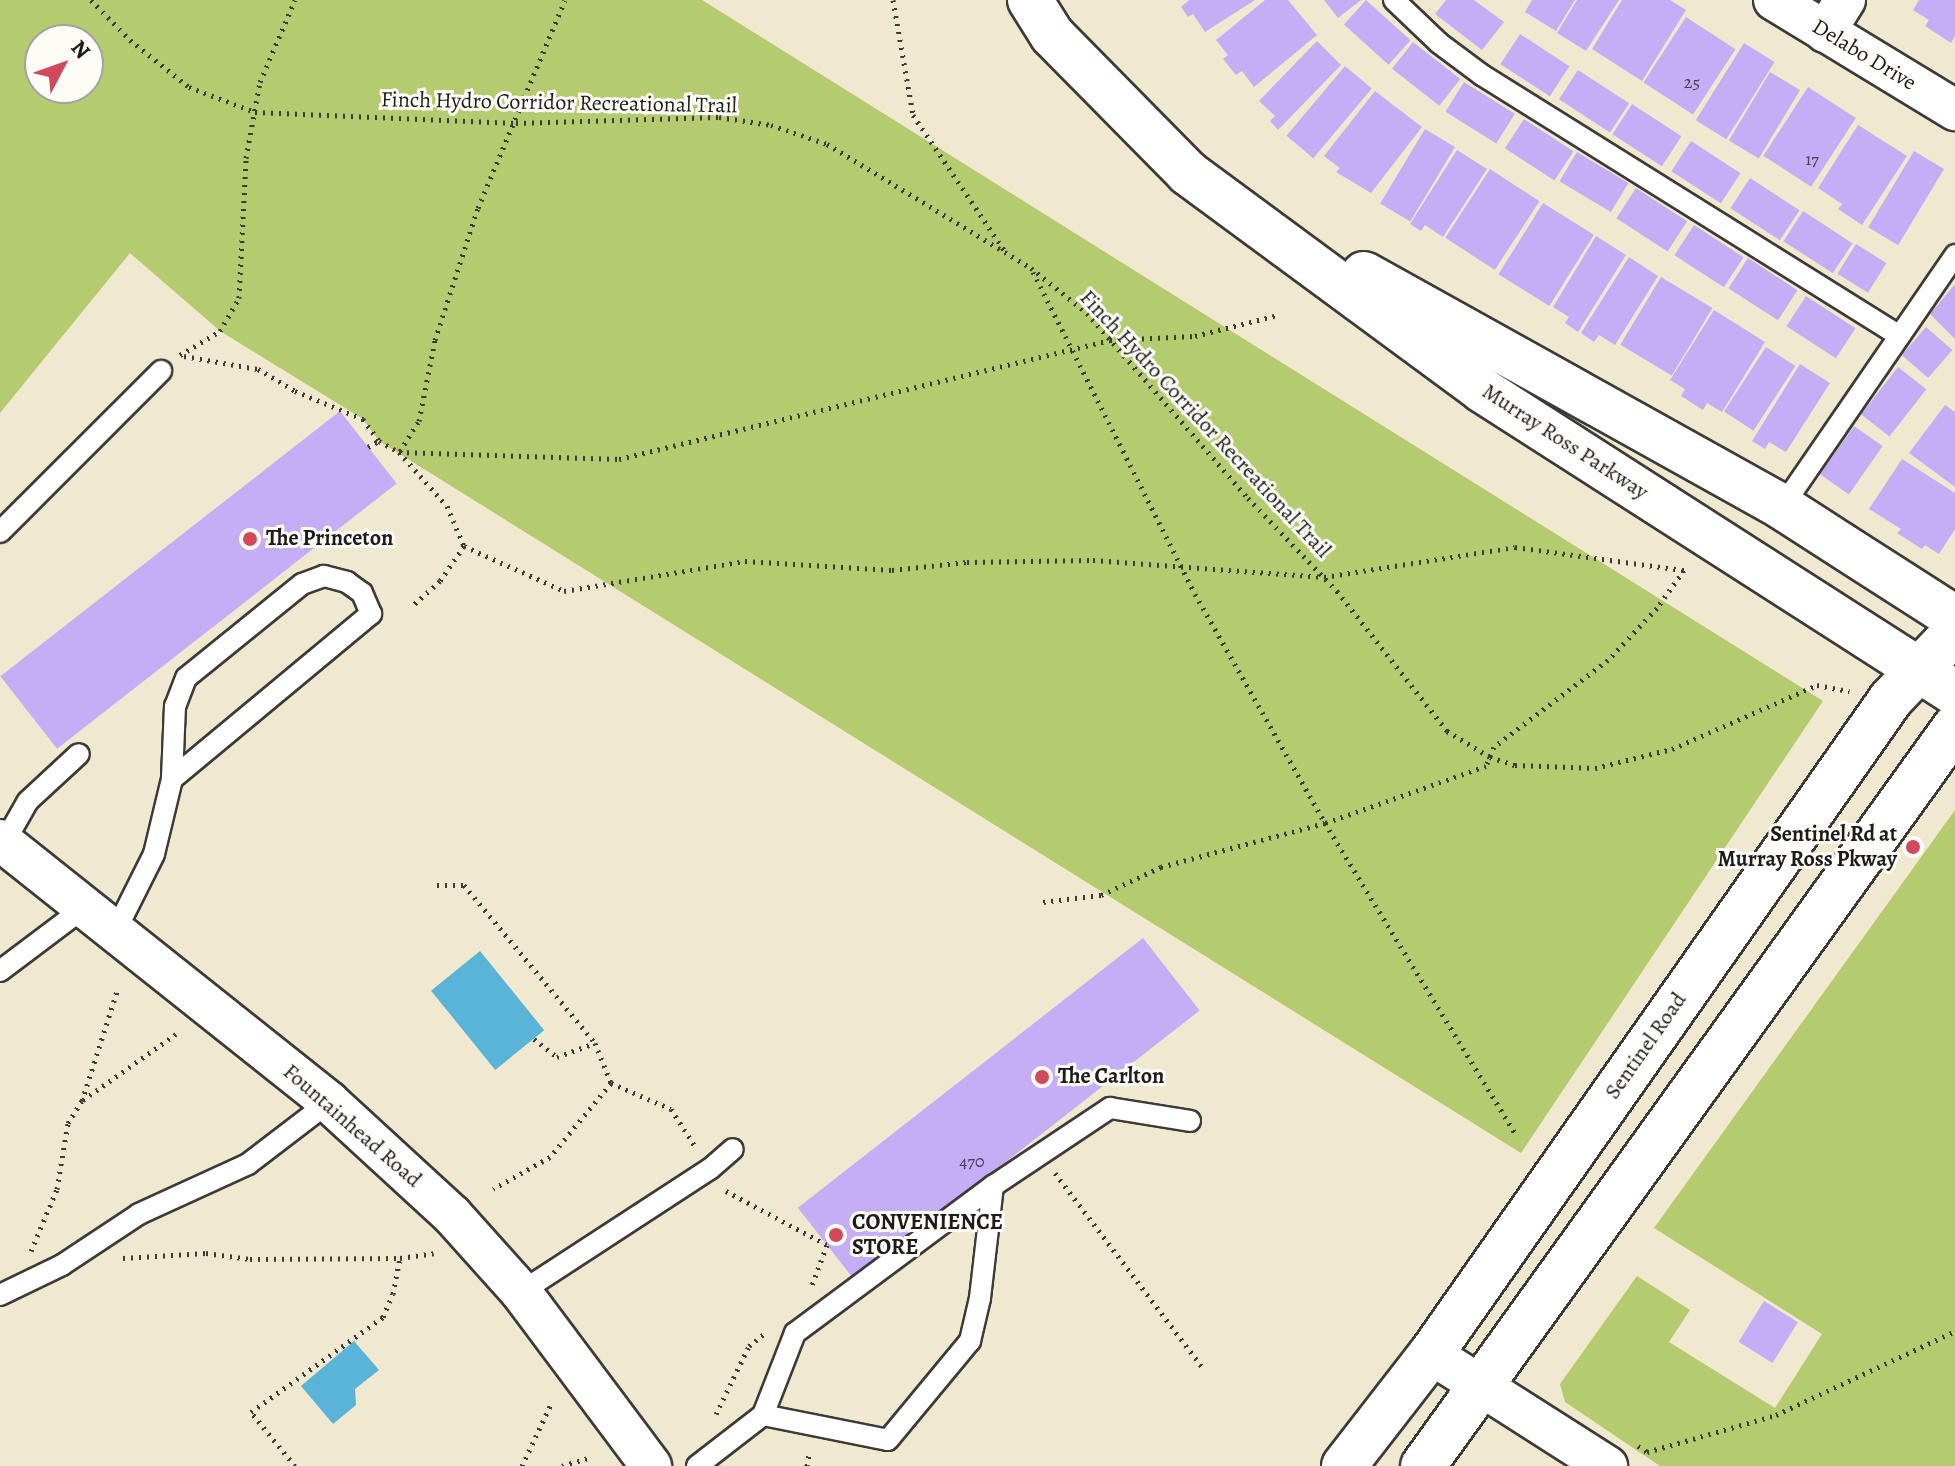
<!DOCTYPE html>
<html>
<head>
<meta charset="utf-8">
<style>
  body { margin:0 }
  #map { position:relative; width:1955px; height:1466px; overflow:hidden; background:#f1e9cf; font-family:Alegreya,serif }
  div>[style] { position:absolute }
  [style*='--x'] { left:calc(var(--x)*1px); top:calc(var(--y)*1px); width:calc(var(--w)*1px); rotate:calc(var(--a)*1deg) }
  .green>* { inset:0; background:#b4cb70 }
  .water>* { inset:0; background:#59b4d7; transform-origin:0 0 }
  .building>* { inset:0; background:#c5aef6; transform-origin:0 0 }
  .path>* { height:5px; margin-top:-2.5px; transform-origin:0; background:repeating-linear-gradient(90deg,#3c3b37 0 2px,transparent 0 8px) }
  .roads { filter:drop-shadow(2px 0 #3c3b37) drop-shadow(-2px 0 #3c3b37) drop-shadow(0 2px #3c3b37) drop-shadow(0 -2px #3c3b37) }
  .service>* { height:20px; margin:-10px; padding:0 10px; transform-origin:10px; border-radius:10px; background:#fff }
  .minor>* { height:40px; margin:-20px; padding:0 20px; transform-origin:20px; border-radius:20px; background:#fff }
  .tertiary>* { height:44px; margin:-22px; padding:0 22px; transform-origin:22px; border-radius:22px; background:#fff }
  .dots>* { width:22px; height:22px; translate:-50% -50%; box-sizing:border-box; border:4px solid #fdfcf7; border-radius:50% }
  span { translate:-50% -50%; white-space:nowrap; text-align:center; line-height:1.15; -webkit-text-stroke:6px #fdfcf7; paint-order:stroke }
  .number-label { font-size:18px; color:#464052 }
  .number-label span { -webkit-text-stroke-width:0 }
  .street-label { font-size:22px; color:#1c1c1c }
  .poi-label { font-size:22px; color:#1c1c1c; font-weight:700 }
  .left { translate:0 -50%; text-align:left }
  .right { translate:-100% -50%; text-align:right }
  .north { position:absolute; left:24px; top:24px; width:80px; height:80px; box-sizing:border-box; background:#fdfcf7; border:2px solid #a3a29f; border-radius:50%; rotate:49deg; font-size:22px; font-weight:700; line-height:32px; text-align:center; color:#1c1c1c }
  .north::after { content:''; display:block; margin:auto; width:28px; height:36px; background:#d1495b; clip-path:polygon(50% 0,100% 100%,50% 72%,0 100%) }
</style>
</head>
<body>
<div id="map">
  <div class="green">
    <div style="clip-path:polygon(evenodd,0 0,702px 0,1823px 701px,1521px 1153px,379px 441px,363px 419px,220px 331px,130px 253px,0 413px,0 0,40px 40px,88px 40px,88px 88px,40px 88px,40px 40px)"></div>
    <div style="clip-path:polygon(1955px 810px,1955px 1466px,1660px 1466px,1565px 1402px,1560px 1384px,1637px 1276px,1690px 1310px,1669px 1342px,1775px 1408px,1822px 1334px,1654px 1228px)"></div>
  </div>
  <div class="water">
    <div style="left:480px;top:951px;width:102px;height:63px;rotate:51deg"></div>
    <div style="clip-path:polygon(354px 1341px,379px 1370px,355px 1389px,356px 1405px,333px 1424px,301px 1386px)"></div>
  </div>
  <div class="building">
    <div style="clip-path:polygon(1189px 0,1255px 0,1205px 32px,1193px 14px,1188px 17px,1181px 7px)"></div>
    <div style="clip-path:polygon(1265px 0,1288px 0,1317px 35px,1254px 87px,1242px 71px,1236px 75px,1223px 59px,1228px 55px,1216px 40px)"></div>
    <div style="clip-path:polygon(1324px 0,1361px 0,1338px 18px)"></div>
    <div style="left:1366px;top:0;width:60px;height:33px;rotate:42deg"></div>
    <div style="clip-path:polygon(1446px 0,1474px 0,1504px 22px,1482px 50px,1435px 14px)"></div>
    <div style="clip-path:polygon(1532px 0,1575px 0,1556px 31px,1525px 12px)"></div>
    <div style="clip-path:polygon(1577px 0,1619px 0,1586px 51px,1557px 33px)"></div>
    <div style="clip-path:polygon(1622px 0,1670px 0,1686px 10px,1642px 81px,1592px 49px)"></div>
    <div style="clip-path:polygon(1919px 0,1955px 0,1955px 36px,1951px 43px,1925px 26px,1929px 20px,1913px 10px)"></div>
    <div style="left:1686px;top:17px;width:59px;height:78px;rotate:33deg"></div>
    <div style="left:1520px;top:34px;width:59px;height:36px;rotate:33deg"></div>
    <div style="clip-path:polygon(1317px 41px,1341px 65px,1278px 130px,1270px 121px,1275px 116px,1259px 101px)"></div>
    <div style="left:1413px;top:42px;width:60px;height:34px;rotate:38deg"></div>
    <div style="left:1744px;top:43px;width:36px;height:91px;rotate:32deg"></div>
    <div style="left:1345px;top:66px;width:35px;height:91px;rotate:40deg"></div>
    <div style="left:1578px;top:70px;width:61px;height:35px;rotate:33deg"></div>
    <div style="left:1770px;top:72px;width:35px;height:80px;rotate:31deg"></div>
    <div style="left:1464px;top:82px;width:60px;height:35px;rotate:32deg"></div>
    <div style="left:1808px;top:87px;width:57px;height:82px;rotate:33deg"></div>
    <div style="clip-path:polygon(1375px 91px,1422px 127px,1371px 193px,1336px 172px,1340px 168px,1324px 156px)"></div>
    <div style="left:1632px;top:104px;width:59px;height:36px;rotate:33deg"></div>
    <div style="left:1524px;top:119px;width:59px;height:35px;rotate:33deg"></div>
    <div style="clip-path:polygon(1858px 125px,1907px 156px,1862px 225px,1838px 209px,1842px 204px,1818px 188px)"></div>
    <div style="left:1425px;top:129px;width:35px;height:87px;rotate:31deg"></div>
    <div style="left:1691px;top:141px;width:59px;height:36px;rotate:33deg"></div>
    <div style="clip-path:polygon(1457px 150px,1487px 169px,1443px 237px,1425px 225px,1421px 231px,1410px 224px)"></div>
    <div style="left:1914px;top:151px;width:35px;height:89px;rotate:31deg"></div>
    <div style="left:1577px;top:152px;width:60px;height:34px;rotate:31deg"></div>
    <div style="left:1490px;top:169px;width:59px;height:82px;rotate:33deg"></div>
    <div style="left:1750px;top:178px;width:59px;height:36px;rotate:33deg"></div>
    <div style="left:1636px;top:188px;width:61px;height:36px;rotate:33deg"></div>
    <div style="left:1543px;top:203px;width:60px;height:84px;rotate:32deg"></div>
    <div style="left:1803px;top:211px;width:59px;height:36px;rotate:33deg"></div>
    <div style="left:1694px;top:225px;width:59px;height:36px;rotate:33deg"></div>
    <div style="clip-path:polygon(1596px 236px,1626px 255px,1578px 332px,1565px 323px,1569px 317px,1553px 307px)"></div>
    <div style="left:1856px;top:244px;width:36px;height:35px;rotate:32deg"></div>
    <div style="clip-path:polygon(1629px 257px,1658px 276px,1615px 345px,1599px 335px,1594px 342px,1581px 333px)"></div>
    <div style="left:1748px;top:258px;width:59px;height:36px;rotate:33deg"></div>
    <div style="left:1661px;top:277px;width:60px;height:79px;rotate:31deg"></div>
    <div style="clip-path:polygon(1955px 284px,1955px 339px,1930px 314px)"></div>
    <div style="left:1806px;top:296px;width:59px;height:36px;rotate:33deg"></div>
    <div style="clip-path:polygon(1714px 310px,1765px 342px,1722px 412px,1707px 403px,1703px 410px,1681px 396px,1685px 389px,1670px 380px)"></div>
    <div style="left:1926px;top:327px;width:35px;height:37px;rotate:41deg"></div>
    <div style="left:1766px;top:347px;width:35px;height:77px;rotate:33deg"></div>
    <div style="clip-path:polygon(1800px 364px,1830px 383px,1786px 452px,1769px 442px,1765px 449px,1752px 441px)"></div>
    <div style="left:1898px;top:367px;width:36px;height:60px;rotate:38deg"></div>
    <div style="clip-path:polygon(1945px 405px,1955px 412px,1955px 487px,1909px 453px)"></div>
    <div style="left:340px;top:411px;width:92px;height:431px;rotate:52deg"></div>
    <div style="left:1854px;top:426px;width:35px;height:59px;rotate:35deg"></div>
    <div style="clip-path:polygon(1902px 459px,1955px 493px,1955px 529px,1939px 554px,1925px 545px,1922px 549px,1897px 533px,1901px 529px,1869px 509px)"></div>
    <div style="left:1143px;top:938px;width:92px;height:438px;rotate:52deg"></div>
    <div style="left:1764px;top:1301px;width:40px;height:48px;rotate:32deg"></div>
  </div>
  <div class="path">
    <div style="--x:91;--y:0;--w:56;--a:45.7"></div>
    <div style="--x:130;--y:40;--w:75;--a:38.5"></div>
    <div style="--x:189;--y:87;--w:71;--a:20.7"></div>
    <div style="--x:255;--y:112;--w:261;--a:2.4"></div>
    <div style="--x:516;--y:123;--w:203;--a:-1.7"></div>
    <div style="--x:719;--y:117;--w:53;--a:8.7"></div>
    <div style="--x:771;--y:125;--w:59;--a:18.7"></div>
    <div style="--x:827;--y:144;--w:239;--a:31.3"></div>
    <div style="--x:1031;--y:268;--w:72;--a:38.8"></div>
    <div style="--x:1087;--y:313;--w:245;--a:49"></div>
    <div style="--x:1248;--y:498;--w:129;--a:46.3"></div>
    <div style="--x:1337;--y:591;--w:178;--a:51.8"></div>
    <div style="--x:1447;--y:731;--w:50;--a:31.2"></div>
    <div style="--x:1490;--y:757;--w:26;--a:18"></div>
    <div style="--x:1515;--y:765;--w:80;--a:2.1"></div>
    <div style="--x:1595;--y:768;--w:79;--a:-13.9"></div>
    <div style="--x:1672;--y:749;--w:158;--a:-23.8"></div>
    <div style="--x:1817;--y:685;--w:33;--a:11"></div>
    <div style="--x:893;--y:0;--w:117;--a:80.1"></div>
    <div style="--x:913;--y:115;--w:166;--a:56"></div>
    <div style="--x:1033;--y:272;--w:360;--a:63.3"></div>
    <div style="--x:1195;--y:594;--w:263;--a:60.4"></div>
    <div style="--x:1325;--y:823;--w:367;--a:58.5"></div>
    <div style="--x:180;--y:355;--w:47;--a:-31"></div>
    <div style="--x:220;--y:331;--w:38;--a:-60"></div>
    <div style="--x:239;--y:298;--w:140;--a:-87.1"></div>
    <div style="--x:246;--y:158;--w:77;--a:-79.6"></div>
    <div style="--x:260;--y:82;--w:89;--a:-66.9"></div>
    <div style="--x:184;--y:356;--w:75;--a:10"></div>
    <div style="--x:258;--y:369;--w:43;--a:30.7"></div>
    <div style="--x:295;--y:391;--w:74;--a:22.4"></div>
    <div style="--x:363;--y:419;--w:27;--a:54"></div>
    <div style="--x:368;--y:447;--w:13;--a:-29"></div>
    <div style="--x:379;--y:441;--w:23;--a:29"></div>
    <div style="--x:399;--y:452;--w:72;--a:48.4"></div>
    <div style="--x:447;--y:506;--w:43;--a:67"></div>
    <div style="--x:464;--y:546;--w:42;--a:124.4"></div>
    <div style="--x:440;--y:581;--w:38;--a:138"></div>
    <div style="--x:400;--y:451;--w:36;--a:-58"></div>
    <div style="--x:419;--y:421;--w:83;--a:-78.8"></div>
    <div style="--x:435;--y:340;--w:139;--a:-72"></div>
    <div style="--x:478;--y:208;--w:225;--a:-67.3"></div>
    <div style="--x:399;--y:452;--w:220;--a:1.8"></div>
    <div style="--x:619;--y:459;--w:505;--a:-13.62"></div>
    <div style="--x:1110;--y:340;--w:85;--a:-2.7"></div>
    <div style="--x:1195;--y:336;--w:86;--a:-14.2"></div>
    <div style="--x:464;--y:546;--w:110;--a:24.2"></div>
    <div style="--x:564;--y:591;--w:183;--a:-9.4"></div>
    <div style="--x:745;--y:561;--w:147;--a:3.5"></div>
    <div style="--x:892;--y:570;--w:75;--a:-6.1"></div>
    <div style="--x:967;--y:562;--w:126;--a:-0.9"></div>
    <div style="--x:1093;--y:560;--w:232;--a:4.2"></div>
    <div style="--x:1324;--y:577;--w:193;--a:-8.9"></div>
    <div style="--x:1515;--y:547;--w:171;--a:7.8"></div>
    <div style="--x:1684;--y:570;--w:47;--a:125.4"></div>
    <div style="--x:1657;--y:608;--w:71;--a:133.3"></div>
    <div style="--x:1608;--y:660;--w:143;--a:142.7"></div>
    <div style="--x:1494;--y:747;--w:21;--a:113"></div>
    <div style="--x:1486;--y:766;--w:171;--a:160.5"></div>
    <div style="--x:1325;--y:823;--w:170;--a:165"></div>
    <div style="--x:1161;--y:867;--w:66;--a:155"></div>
    <div style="--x:1101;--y:895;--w:59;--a:173.2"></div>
    <div style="--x:437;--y:885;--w:27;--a:0"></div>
    <div style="--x:464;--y:885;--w:205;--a:50.3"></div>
    <div style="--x:595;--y:1043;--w:43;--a:68.2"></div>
    <div style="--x:611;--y:1083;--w:96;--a:129.5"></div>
    <div style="--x:550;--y:1157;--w:65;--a:150.7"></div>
    <div style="--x:534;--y:1039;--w:29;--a:38"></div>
    <div style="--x:557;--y:1057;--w:40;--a:-20.2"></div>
    <div style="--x:611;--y:1083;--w:65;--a:23.4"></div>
    <div style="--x:671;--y:1109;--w:46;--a:57.3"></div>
    <div style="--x:83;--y:1100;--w:114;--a:-35.4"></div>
    <div style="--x:1055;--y:1173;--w:246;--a:52.8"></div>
    <div style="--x:726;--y:1191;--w:115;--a:28.1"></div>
    <div style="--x:827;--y:1245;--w:43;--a:110.6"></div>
    <div style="--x:31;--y:1251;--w:67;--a:-67.2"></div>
    <div style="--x:57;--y:1189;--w:67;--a:-80.5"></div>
    <div style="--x:68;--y:1123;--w:26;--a:-58"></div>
    <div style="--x:82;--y:1101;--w:119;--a:-72.3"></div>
    <div style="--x:123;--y:1258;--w:83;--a:-3.4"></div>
    <div style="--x:206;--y:1253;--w:44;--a:7.8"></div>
    <div style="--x:250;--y:1259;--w:150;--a:-0.4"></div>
    <div style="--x:400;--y:1258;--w:34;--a:-8"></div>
    <div style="--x:716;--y:1414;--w:76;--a:-64.1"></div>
    <div style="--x:749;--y:1346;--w:22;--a:-39"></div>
    <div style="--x:1638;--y:1446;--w:11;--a:34"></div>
    <div style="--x:1647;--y:1452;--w:134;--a:-16"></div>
    <div style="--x:1776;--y:1415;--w:198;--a:-25.1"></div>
    <div style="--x:295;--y:1466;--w:70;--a:-129.2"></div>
    <div style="--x:251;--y:1412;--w:163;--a:-35.7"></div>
    <div style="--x:383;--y:1317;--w:25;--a:-67"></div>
    <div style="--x:393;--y:1294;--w:37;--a:-79"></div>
    <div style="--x:522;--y:1466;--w:68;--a:-64.9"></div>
    <div style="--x:562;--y:1466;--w:27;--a:-17"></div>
    <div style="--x:807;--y:1466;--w:11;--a:-80"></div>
  </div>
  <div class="roads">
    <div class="service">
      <div style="--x:1394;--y:0;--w:62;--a:43.7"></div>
      <div style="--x:1439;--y:43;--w:54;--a:36.7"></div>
      <div style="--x:1482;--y:75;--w:492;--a:32"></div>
      <div style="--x:1782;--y:507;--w:306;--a:-55.5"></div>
      <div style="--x:0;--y:532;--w:228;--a:-45"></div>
      <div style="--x:4;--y:843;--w:48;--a:-60.3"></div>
      <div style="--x:28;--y:801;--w:69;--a:-42.7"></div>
      <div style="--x:115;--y:932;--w:87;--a:-63.4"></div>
      <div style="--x:154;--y:854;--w:77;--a:-76.5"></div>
      <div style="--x:172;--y:779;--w:259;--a:-39.7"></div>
      <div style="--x:371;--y:614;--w:23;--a:-113"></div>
      <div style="--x:362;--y:593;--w:19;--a:-144"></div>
      <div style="--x:347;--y:582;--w:24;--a:-165"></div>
      <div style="--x:324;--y:576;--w:23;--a:160"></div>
      <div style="--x:302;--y:584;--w:149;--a:141"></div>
      <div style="--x:186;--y:678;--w:30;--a:111"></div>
      <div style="--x:175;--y:706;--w:73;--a:92.4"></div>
      <div style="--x:0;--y:971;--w:106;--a:-37"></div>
      <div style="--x:521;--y:1292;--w:225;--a:-33.1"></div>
      <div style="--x:710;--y:1169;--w:30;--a:-41"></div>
      <div style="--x:0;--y:1295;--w:69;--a:-25.8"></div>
      <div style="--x:62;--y:1265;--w:92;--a:-33.5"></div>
      <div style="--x:139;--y:1214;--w:120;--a:-24.6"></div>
      <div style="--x:248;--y:1164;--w:102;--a:-37.4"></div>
      <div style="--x:763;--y:1415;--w:88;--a:-68.7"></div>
      <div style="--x:795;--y:1333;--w:247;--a:-36.6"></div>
      <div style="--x:697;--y:1466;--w:83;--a:-37.7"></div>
      <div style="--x:763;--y:1415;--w:127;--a:11.3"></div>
      <div style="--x:888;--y:1440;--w:129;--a:-50.4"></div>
      <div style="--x:970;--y:1341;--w:44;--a:-76.9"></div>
      <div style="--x:980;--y:1298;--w:113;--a:-83.4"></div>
      <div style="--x:993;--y:1186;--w:141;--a:-33.7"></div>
      <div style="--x:1110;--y:1108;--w:81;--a:9.2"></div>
    </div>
    <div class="minor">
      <div style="--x:1774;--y:0;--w:212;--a:31.3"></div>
      <div style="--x:1825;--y:32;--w:38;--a:-58"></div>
      <div style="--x:0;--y:840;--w:421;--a:38.5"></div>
      <div style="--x:329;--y:1102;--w:167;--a:42.6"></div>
      <div style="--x:452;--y:1215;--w:103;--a:48.1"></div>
      <div style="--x:521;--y:1292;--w:217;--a:53.2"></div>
      <div style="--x:1431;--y:1354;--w:209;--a:32.5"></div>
    </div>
    <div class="tertiary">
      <div style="--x:1030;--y:0;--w:41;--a:57.8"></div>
      <div style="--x:1052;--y:35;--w:194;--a:45.4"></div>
      <div style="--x:1188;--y:173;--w:365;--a:36.4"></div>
      <div style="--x:1482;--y:390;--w:562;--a:32.64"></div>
      <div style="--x:1364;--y:274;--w:479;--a:29.1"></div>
      <div style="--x:1782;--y:507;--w:206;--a:32.7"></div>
      <div style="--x:1344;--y:1466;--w:142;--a:-52.2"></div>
      <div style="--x:1431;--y:1354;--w:800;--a:-54.92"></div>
      <div style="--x:1891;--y:699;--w:93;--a:-46.3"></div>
      <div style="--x:1423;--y:1466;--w:911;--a:-54.25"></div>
    </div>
  </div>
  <div class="dots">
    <div style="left:250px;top:539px;background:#d1495b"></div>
    <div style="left:1913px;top:847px;background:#d1495b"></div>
    <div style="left:1042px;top:1077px;background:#d1495b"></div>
    <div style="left:836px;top:1235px;background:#d1495b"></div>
  </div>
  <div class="number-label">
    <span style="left:1692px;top:82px">25</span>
    <span style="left:1812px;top:159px">17</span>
    <span style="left:972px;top:1161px">470</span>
  </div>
  <div class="street-label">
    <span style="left:1864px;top:55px;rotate:31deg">Delabo Drive</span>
    <span style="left:559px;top:103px;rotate:1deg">Finch Hydro Corridor Recreational Trail</span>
    <span style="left:1205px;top:424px;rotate:47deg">Finch Hydro Corridor Recreational Trail</span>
    <span style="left:1565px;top:442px;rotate:33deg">Murray Ross Parkway</span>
    <span style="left:1646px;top:1046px;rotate:-55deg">Sentinel Road</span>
    <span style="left:352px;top:1126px;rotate:41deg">Fountainhead Road</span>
  </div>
  <div class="poi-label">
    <span class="left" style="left:266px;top:539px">The Princeton</span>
    <span class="right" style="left:1897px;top:847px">Sentinel Rd at<br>Murray Ross Pkway</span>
    <span class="left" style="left:1058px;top:1077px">The Carlton</span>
    <span class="left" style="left:852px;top:1235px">CONVENIENCE<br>STORE</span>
  </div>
  <div class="north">N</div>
</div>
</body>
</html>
